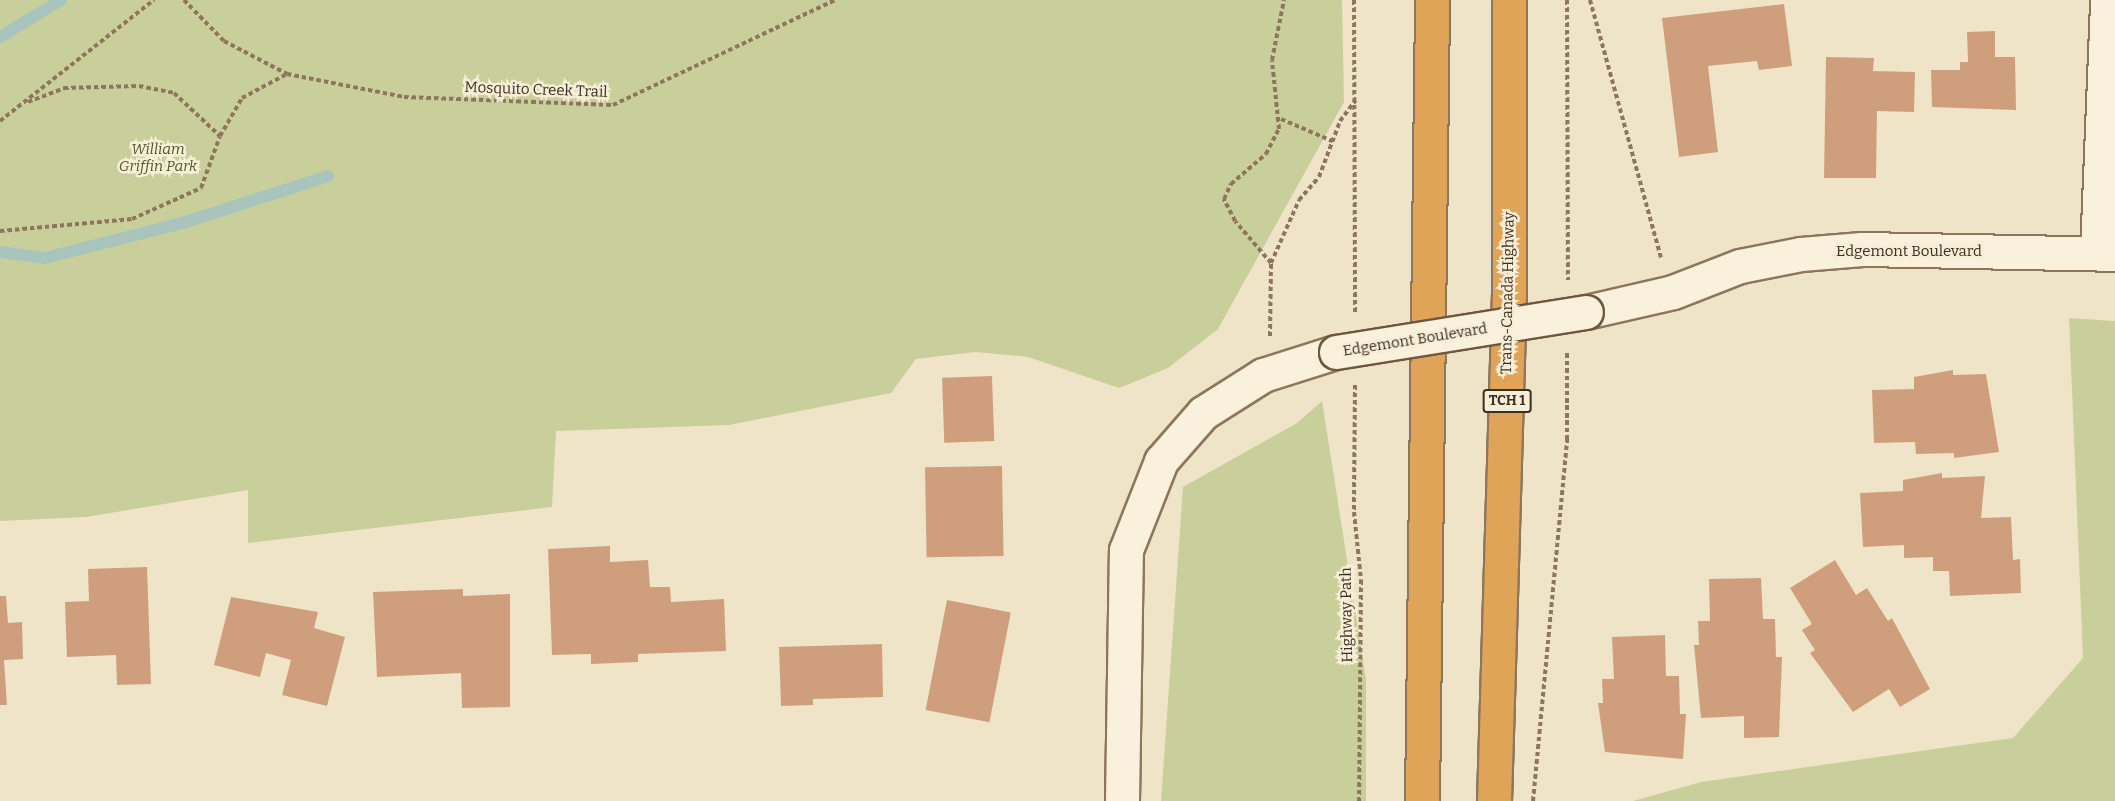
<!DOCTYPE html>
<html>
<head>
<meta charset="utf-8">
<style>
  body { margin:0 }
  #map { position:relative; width:2115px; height:801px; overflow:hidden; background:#f0e4c8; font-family:Bitter,serif }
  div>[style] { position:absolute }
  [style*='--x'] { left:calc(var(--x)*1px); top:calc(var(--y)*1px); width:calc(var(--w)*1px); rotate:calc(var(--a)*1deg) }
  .green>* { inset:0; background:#c9cf9b }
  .stream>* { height:12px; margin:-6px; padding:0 6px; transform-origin:6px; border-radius:6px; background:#a9c4bc }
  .building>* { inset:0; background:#cf9f7d; transform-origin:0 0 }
  .path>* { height:4px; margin-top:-2px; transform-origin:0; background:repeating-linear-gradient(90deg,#8d765c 0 4.5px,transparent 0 7.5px) }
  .roads { filter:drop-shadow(2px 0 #8d765c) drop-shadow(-2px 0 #8d765c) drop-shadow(0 2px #8d765c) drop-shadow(0 -2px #8d765c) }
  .street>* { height:33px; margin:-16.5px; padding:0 16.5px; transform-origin:16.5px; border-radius:16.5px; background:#faf1dc }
  .secondary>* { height:33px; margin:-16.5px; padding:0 16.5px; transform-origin:16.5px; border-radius:16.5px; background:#faf1dc }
  .highway>* { height:33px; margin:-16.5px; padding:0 16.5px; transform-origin:16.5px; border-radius:16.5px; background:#e0a458 }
  .bridges { filter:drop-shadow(2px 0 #6f573f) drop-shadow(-2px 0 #6f573f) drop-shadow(0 2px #6f573f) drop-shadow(0 -2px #6f573f) }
  .secondary-bridge>* { height:33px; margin:-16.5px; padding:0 16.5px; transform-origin:16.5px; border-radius:16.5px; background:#faf1dc }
  span { translate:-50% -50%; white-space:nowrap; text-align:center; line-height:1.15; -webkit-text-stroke:5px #f7eed8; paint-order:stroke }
  .shield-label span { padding:2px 4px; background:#f7eed8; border:2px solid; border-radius:4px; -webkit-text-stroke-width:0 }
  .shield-label { font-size:14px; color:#3d2e20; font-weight:700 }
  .street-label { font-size:15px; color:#3d2e20 }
  .park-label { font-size:15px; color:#4d5a26; font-style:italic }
</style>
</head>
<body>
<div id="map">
  <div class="green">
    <div style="clip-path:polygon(0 0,1342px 0,1344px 102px,1218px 329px,1168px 368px,1119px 388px,1028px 357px,975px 352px,916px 359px,891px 393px,729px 425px,556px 431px,552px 507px,248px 543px,248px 490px,86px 517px,0 521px)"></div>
    <div style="clip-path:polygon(2069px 318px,2115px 321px,2115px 801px,1633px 801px,1701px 782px,2013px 738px,2083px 658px)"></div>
    <div style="clip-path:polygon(1322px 401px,1366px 680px,1366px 801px,1161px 801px,1183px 487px,1297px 423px)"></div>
  </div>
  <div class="stream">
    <div style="--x:0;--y:37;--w:71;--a:-31.2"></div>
    <div style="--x:0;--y:252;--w:45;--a:7.6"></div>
    <div style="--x:45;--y:258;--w:146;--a:-14.3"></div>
    <div style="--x:186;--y:222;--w:149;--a:-17.9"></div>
  </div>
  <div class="building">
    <div style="clip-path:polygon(1784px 4px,1792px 66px,1759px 70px,1757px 61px,1708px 66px,1718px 152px,1679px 157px,1662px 18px)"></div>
    <div style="clip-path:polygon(1995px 31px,1995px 57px,2015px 57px,2016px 110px,1932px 107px,1931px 70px,1960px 70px,1960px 62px,1968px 62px,1967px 32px)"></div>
    <div style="clip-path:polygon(1826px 57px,1874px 58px,1873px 71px,1915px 72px,1914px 112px,1877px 111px,1876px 178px,1824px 178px)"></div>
    <div style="clip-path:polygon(1953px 370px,1953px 375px,1986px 374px,1999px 452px,1954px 458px,1954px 453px,1916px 454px,1915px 442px,1874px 443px,1872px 390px,1914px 389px,1914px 377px)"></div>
    <div style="left:992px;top:376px;width:65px;height:50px;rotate:88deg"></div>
    <div style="left:1002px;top:466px;width:90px;height:77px;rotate:89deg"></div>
    <div style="clip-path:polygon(1942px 473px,1942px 478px,1985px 476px,1981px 518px,2011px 517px,2013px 560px,2020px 559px,2021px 593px,1950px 596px,1949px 571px,1933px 571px,1933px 557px,1904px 558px,1904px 545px,1863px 547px,1860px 493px,1903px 491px,1903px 480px)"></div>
    <div style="clip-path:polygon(610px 546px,610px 562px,648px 560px,650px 587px,670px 587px,671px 602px,724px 599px,726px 651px,638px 654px,638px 662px,591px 664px,591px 654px,552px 655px,548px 549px)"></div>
    <div style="clip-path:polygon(1835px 560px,1856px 595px,1867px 588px,1888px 621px,1892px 618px,1930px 689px,1900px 707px,1889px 689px,1853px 712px,1810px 653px,1815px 650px,1802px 630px,1812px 624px,1790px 588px)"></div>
    <div style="clip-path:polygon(147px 567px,151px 684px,117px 685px,116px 655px,67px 657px,65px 602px,89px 601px,88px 569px)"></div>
    <div style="clip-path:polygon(1761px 578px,1763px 619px,1775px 619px,1776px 657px,1782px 657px,1779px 737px,1744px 738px,1744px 716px,1701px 718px,1694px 645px,1699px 645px,1698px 621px,1710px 621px,1709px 579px)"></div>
    <div style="clip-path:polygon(463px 589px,463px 596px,510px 594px,510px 707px,462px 708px,461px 673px,377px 677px,373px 592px)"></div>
    <div style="clip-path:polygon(0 596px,6px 596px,8px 623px,22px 622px,23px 659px,4px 660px,7px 705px,0 705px)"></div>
    <div style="clip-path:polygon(231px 597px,318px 612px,314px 628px,345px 637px,327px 706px,282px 695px,291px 660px,266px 653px,260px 677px,214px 665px)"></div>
    <div style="left:947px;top:600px;width:65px;height:112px;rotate:11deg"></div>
    <div style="clip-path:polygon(1665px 635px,1666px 676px,1679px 676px,1680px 714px,1686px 714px,1683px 759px,1605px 752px,1598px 703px,1603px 703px,1602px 679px,1614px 679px,1612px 637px)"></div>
    <div style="clip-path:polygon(882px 644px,883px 697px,813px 699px,813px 705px,781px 706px,779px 647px)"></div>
  </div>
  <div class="path">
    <div style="--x:184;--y:0;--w:57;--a:45.7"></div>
    <div style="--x:224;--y:41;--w:71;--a:27.6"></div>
    <div style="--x:287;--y:74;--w:119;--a:11.1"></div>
    <div style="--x:404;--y:97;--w:209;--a:2.2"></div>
    <div style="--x:613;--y:105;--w:246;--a:-25.3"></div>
    <div style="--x:1354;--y:0;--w:312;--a:89.8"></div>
    <div style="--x:1567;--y:0;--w:280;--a:89.8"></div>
    <div style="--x:1590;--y:0;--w:267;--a:74.6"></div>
    <div style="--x:28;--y:102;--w:39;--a:-21"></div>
    <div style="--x:64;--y:88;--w:75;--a:-1.5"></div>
    <div style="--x:139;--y:86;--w:36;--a:11"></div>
    <div style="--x:174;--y:93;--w:63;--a:43.1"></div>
    <div style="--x:220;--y:136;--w:44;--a:-59.9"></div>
    <div style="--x:242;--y:98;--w:51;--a:-28.1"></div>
    <div style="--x:1281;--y:119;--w:56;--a:23.3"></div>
    <div style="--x:0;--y:121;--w:196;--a:-38.2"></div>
    <div style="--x:0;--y:231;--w:133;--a:-5.2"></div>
    <div style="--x:132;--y:219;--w:76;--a:-24.2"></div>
    <div style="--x:201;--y:188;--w:55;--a:-69.9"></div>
    <div style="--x:1271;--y:263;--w:55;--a:-130.6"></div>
    <div style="--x:1235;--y:221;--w:25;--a:-117"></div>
    <div style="--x:1224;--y:199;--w:17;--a:-65"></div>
    <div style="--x:1231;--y:184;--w:46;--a:-40.6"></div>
    <div style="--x:1266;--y:154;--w:28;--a:-63"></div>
    <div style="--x:1279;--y:129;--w:69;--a:-95.8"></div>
    <div style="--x:1272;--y:60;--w:61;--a:-78.7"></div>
    <div style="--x:1270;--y:336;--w:73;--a:-89.2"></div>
    <div style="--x:1271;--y:263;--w:69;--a:-66"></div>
    <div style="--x:1299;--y:200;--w:30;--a:-49"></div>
    <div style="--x:1319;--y:177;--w:60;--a:-69.4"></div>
    <div style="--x:1340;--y:121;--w:26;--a:-53"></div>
    <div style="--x:1355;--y:385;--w:127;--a:90.5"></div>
    <div style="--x:1354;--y:512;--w:68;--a:84.1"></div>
    <div style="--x:1361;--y:580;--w:221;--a:90.5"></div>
    <div style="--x:1533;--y:801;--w:363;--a:-84.6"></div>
    <div style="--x:1567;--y:440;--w:90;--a:-90"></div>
  </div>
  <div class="roads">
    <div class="street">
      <div style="--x:2097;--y:253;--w:253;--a:-87.7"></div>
    </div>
    <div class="secondary">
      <div style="--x:1586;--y:312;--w:89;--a:-12.9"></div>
      <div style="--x:1673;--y:292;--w:72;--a:-21.2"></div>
      <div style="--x:1740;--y:266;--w:62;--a:-11.1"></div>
      <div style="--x:1801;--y:254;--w:61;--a:-4.7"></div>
      <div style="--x:1862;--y:249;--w:253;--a:1.1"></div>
      <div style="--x:1122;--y:801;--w:251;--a:-89.1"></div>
      <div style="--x:1126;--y:550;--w:96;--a:-68.5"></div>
      <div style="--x:1161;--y:461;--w:64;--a:-48.8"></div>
      <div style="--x:1203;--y:413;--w:71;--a:-32.3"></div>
      <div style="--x:1263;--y:375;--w:77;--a:-17.5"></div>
    </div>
    <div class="highway">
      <div style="--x:1422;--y:801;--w:801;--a:-89.28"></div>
      <div style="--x:1494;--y:801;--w:507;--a:-88.31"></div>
      <div style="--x:1509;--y:294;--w:294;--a:-90"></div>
    </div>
  </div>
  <div class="bridges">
    <div class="secondary-bridge">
      <div style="--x:1336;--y:352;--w:253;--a:-9.1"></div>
    </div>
  </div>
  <div class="shield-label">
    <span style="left:1507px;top:401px">TCH 1</span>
  </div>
  <div class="street-label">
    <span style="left:536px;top:90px;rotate:2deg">Mosquito Creek Trail</span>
    <span style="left:1909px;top:252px">Edgemont Boulevard</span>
    <span style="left:1508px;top:293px;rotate:-89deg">Trans-Canada Highway</span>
    <span style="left:1415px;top:340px;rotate:-9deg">Edgemont Boulevard</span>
    <span style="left:1347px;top:615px;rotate:-91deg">Highway Path</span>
  </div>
  <div class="park-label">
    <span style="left:158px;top:158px">William<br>Griffin Park</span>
  </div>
</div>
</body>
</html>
